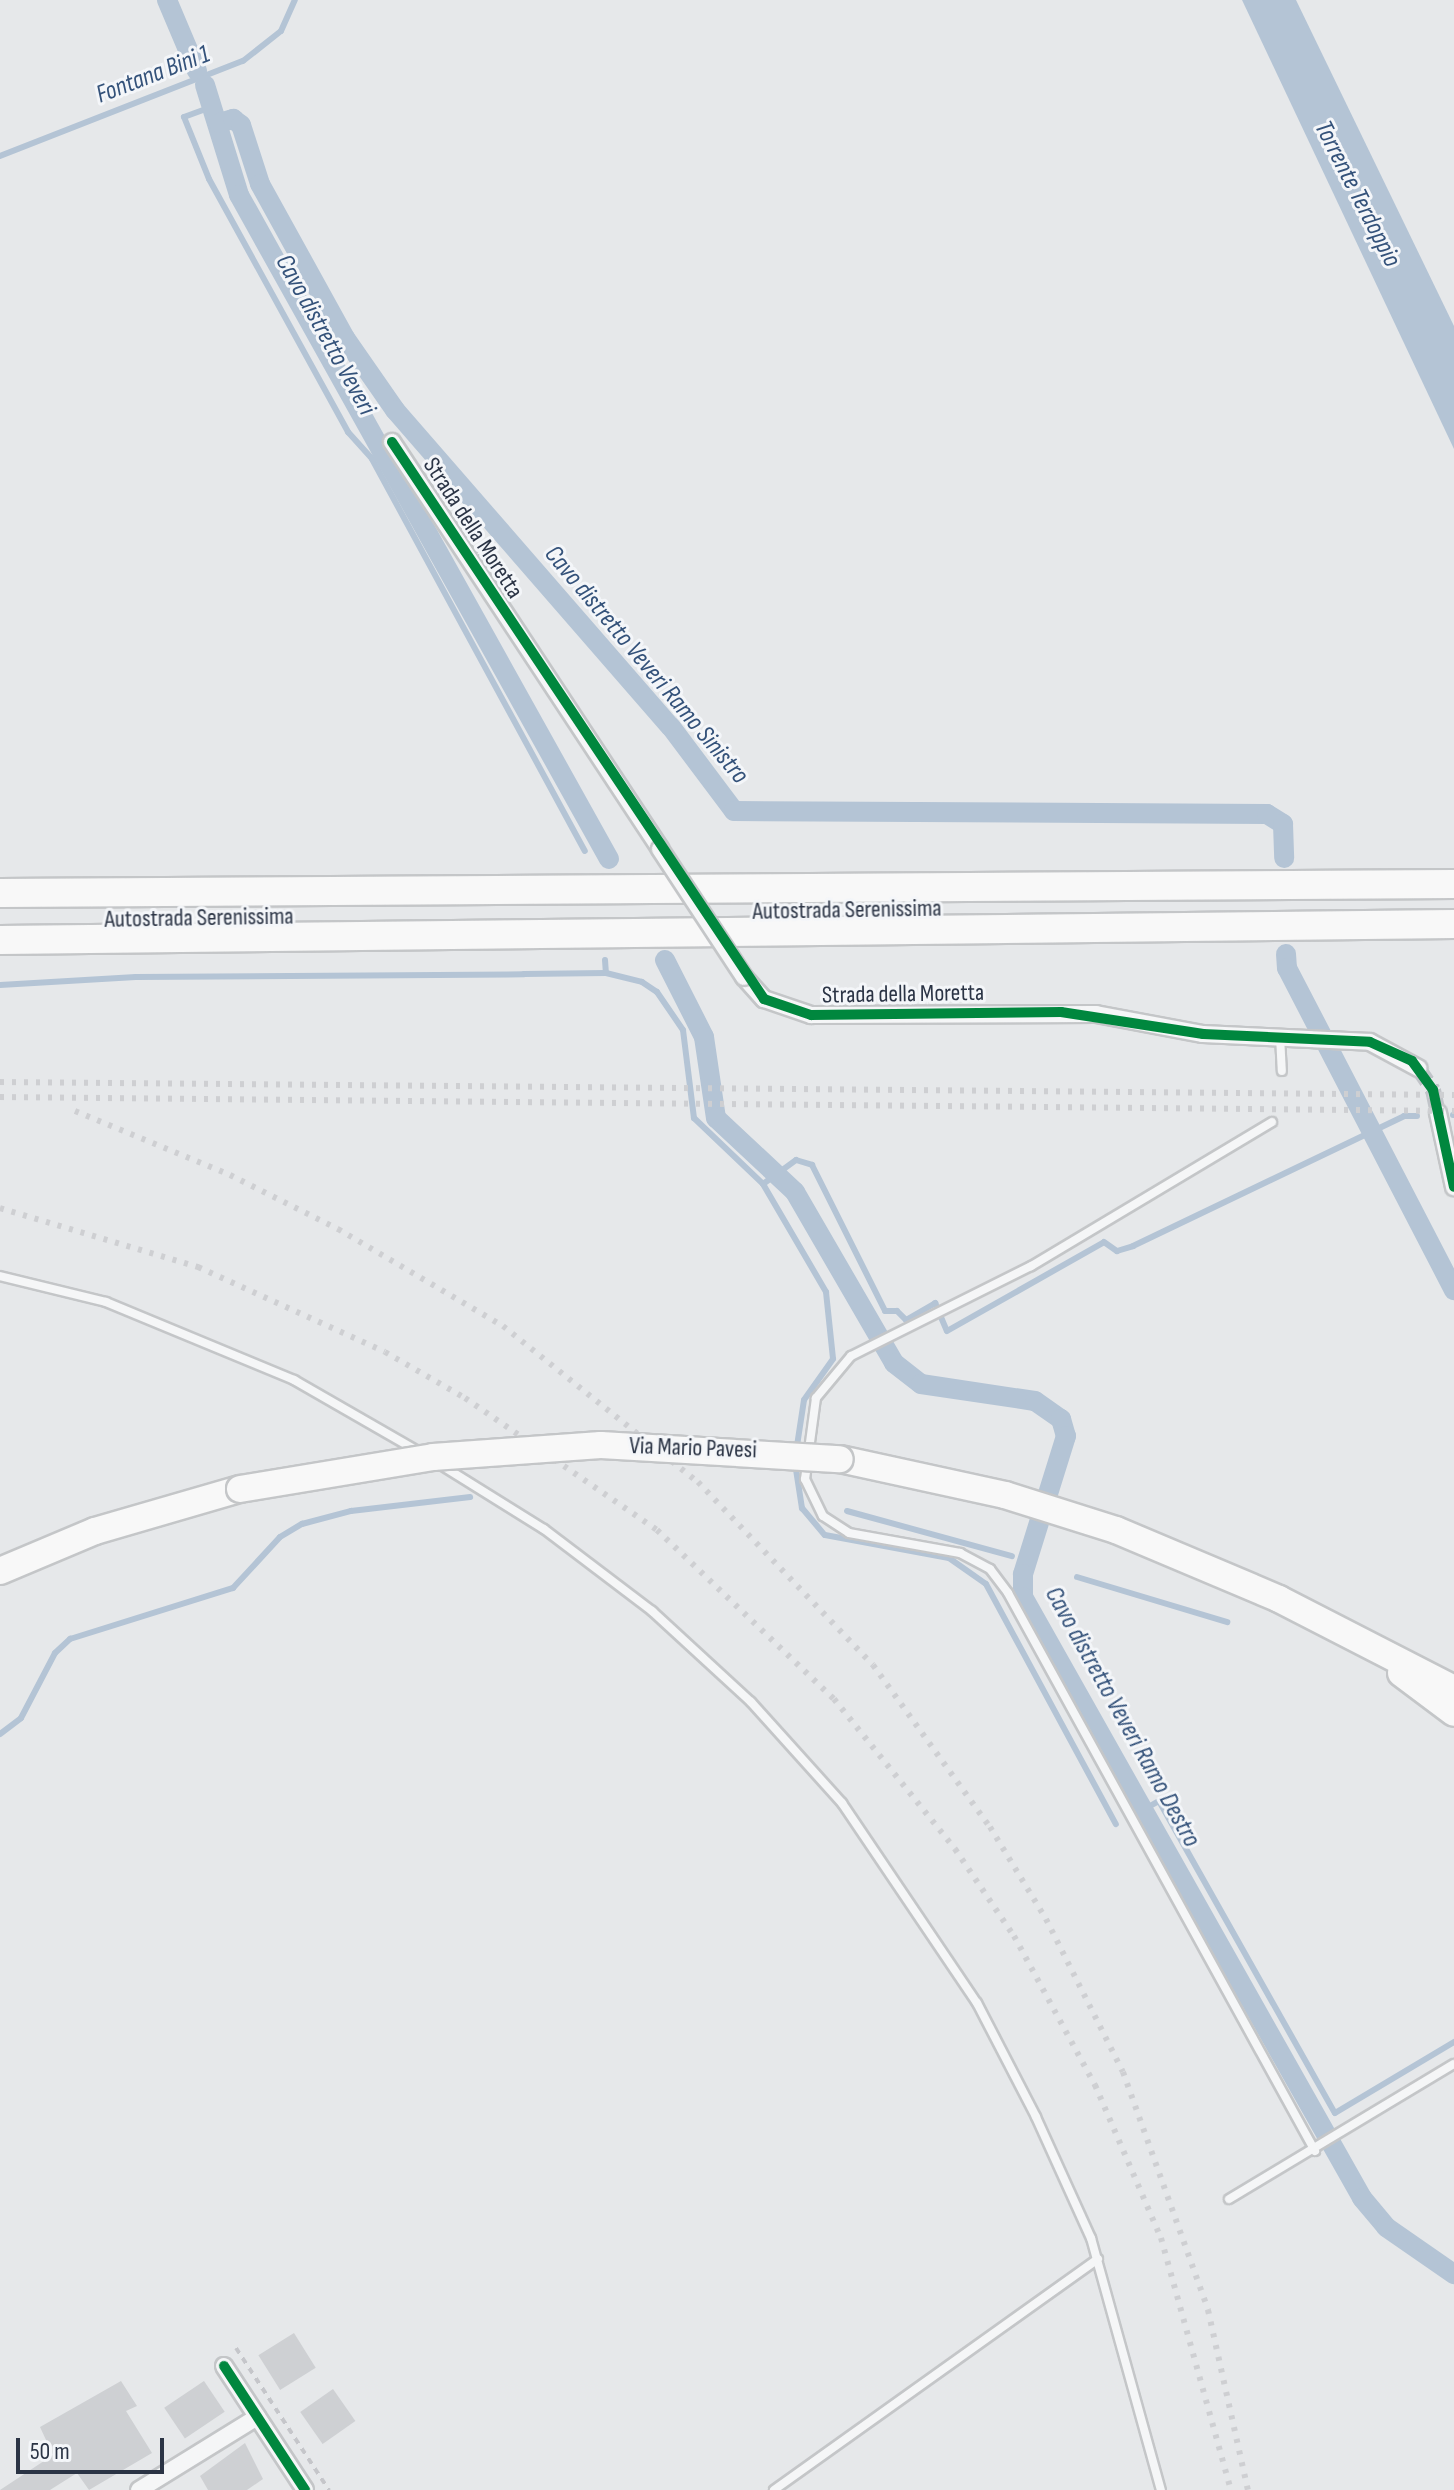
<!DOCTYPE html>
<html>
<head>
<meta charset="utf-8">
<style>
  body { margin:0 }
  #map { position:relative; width:1454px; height:2490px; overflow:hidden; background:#e6e8ea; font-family:"Sofia Sans Condensed",sans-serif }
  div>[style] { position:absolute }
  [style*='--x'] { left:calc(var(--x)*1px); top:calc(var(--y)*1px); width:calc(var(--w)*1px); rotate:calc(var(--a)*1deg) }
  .water>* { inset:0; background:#b4c4d5 }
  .stream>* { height:6px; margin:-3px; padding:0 3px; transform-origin:3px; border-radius:3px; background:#b4c4d5 }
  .canal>* { height:20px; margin:-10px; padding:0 10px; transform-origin:10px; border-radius:10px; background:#b4c4d5 }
  .building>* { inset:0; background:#ced0d3; transform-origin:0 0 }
  .street-tunnel>* { height:16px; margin-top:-8px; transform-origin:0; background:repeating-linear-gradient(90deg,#c1c4c9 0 16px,transparent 0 24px) }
  .path>* { height:4px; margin-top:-2px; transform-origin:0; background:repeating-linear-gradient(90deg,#c5c6ca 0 6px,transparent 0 12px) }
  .roads { filter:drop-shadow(2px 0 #c4c6c8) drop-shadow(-2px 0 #c4c6c8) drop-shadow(0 2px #c4c6c8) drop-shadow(0 -2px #c4c6c8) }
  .lane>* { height:8px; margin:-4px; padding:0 4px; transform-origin:4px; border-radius:4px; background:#f5f6f7 }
  .street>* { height:16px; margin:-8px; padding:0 8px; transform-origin:8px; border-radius:8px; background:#f5f6f7 }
  .primary>* { height:26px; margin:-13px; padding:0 13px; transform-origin:13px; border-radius:13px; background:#f8f8f8 }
  .highway>* { height:28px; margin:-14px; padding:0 14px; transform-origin:14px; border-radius:14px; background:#f8f8f8 }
  .rail>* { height:6px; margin-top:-3px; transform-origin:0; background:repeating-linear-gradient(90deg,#cecfd2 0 4px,transparent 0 12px) }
  .bridges { filter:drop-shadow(2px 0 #c4c6c8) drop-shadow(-2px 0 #c4c6c8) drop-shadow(0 2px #c4c6c8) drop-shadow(0 -2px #c4c6c8) }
  .street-bridge>* { height:16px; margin:-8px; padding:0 8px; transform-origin:8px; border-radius:8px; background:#f5f6f7 }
  .primary-bridge>* { height:26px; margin:-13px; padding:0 13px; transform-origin:13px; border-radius:13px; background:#f8f8f8 }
  .cycleway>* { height:10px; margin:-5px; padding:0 5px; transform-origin:5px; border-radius:5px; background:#00873e }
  span { translate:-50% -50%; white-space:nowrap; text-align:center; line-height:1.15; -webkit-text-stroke:6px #f4f6f9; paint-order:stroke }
  .street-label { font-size:24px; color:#2b3445 }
  .water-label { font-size:26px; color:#34527a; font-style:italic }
  .scale { position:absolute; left:16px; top:2438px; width:148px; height:36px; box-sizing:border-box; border:4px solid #2b3445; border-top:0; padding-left:10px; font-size:24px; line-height:28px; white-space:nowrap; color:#2b3445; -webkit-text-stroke:6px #f4f6f9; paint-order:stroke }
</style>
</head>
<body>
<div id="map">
  <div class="water">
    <div style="clip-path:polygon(1242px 0,1296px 0,1454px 326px,1454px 449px)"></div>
  </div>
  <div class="stream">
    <div style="--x:214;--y:106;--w:32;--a:160"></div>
    <div style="--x:184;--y:117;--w:67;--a:68"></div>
    <div style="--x:209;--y:179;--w:289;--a:61.2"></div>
    <div style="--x:348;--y:432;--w:36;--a:48"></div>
    <div style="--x:372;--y:459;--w:446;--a:61.5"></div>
    <div style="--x:0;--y:156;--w:261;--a:-21.4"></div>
    <div style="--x:243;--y:61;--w:48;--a:-38.3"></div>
    <div style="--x:281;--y:31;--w:34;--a:-66"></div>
    <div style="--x:605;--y:960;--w:13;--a:86"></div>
    <div style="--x:0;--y:985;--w:136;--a:-3.4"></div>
    <div style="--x:136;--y:977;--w:388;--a:-0.4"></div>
    <div style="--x:524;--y:974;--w:82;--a:-0.7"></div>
    <div style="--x:606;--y:973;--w:37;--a:14"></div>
    <div style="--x:642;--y:982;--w:18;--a:34"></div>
    <div style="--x:657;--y:992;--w:46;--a:55.6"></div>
    <div style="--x:683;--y:1030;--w:89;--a:82.9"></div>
    <div style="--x:694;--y:1118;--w:95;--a:43.7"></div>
    <div style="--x:763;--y:1184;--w:125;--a:59.7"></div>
    <div style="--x:826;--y:1292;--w:67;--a:84"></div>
    <div style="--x:833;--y:1359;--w:50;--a:125.3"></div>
    <div style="--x:804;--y:1400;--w:53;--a:98.7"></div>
    <div style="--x:1453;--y:1115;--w:1;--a:0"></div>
    <div style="--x:763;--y:1184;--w:41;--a:-36"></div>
    <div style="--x:796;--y:1160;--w:17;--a:17"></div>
    <div style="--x:812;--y:1165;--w:163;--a:63.4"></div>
    <div style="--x:885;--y:1311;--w:12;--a:0"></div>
    <div style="--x:897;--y:1311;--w:13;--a:45"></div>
    <div style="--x:906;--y:1320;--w:34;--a:-30"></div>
    <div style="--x:935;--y:1303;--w:30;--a:67"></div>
    <div style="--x:947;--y:1331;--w:180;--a:-29.5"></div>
    <div style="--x:1104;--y:1242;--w:16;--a:35"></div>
    <div style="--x:1117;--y:1251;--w:17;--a:-17"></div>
    <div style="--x:1133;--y:1246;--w:301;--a:-25.6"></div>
    <div style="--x:1404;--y:1116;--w:13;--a:0"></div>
    <div style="--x:795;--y:1463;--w:46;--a:81.2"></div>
    <div style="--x:802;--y:1508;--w:35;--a:50"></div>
    <div style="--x:825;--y:1535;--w:126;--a:10.5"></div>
    <div style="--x:949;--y:1558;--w:45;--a:35.1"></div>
    <div style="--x:986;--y:1584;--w:273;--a:61.6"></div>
    <div style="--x:847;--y:1511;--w:171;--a:15.3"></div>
    <div style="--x:1077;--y:1577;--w:157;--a:16.7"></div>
    <div style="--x:0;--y:1734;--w:26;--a:-37"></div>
    <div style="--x:21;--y:1718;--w:73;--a:-62.4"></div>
    <div style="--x:55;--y:1653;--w:21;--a:-43"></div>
    <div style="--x:70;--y:1639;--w:171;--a:-17.4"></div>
    <div style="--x:233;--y:1588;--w:69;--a:-47.3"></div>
    <div style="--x:280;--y:1537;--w:26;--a:-31"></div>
    <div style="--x:302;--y:1524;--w:51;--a:-14.9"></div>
    <div style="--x:351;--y:1511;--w:120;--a:-6.7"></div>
    <div style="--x:1150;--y:1806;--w:10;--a:-29"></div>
    <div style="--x:1159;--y:1801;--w:358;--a:60.6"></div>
    <div style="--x:1335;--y:2113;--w:139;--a:-30.8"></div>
  </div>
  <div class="canal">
    <div style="--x:167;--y:0;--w:77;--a:67.1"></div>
    <div style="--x:205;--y:85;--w:115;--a:72.8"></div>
    <div style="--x:239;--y:195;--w:760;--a:60.87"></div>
    <div style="--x:219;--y:123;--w:15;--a:-16"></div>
    <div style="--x:233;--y:119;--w:10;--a:37"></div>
    <div style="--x:241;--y:125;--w:62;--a:72.1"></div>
    <div style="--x:260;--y:184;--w:176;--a:61.1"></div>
    <div style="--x:345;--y:338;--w:88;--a:55.2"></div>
    <div style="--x:395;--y:410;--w:420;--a:49"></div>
    <div style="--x:671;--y:727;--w:105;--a:53.1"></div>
    <div style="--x:734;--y:811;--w:533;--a:0.32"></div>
    <div style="--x:1267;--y:814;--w:19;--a:32"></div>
    <div style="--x:1283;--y:824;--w:34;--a:88"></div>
    <div style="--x:1286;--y:954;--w:14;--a:86"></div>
    <div style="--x:1287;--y:968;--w:363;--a:62.6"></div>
    <div style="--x:665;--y:960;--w:86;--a:63.1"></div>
    <div style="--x:704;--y:1037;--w:82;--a:81.6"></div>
    <div style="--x:716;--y:1118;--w:108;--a:43.1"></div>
    <div style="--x:795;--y:1192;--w:198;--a:59.9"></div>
    <div style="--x:894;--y:1363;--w:34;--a:38"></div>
    <div style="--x:921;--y:1384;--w:115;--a:8.5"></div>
    <div style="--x:1035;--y:1401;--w:32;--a:35"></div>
    <div style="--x:1061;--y:1419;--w:18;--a:74"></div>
    <div style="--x:1066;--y:1436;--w:145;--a:107.3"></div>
    <div style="--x:1023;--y:1574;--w:23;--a:90"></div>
    <div style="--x:1023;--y:1597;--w:690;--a:60.57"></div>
    <div style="--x:1362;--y:2198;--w:38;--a:50"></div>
    <div style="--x:1386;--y:2227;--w:83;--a:34.7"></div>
  </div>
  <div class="building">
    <div style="left:294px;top:2333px;width:41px;height:42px;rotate:58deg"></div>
    <div style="clip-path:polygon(121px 2381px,137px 2406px,126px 2411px,152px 2453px,89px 2490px,77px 2473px,50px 2490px,0 2490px,53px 2455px,40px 2427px)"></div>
    <div style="left:204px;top:2381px;width:37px;height:48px;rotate:56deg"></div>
    <div style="left:333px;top:2389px;width:39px;height:40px;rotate:55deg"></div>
    <div style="clip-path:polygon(245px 2443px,263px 2479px,247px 2490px,208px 2490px,200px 2476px)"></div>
  </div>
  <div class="street-tunnel">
    <div style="--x:1418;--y:1068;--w:27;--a:56"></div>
    <div style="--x:1433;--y:1090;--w:24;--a:78"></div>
  </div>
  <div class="path">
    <div style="--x:236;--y:2348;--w:170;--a:56.8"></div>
  </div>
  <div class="roads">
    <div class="lane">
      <div style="--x:1280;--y:1036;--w:35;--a:87"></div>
      <div style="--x:1272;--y:1122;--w:281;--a:149.1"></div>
      <div style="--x:1031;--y:1266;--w:201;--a:153.4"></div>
      <div style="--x:851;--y:1356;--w:55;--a:129.8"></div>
      <div style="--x:816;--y:1398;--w:82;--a:97.7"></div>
      <div style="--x:805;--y:1479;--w:41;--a:64.1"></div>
      <div style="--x:823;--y:1516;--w:31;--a:33"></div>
      <div style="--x:849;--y:1533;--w:113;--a:10.2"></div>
      <div style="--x:960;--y:1553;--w:34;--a:28"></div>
      <div style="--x:990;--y:1569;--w:30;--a:53"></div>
      <div style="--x:1008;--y:1593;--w:637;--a:61.18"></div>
      <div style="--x:0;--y:1276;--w:109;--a:13.8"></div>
      <div style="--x:106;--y:1302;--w:204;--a:22.5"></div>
      <div style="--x:294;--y:1380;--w:144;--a:29.9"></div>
      <div style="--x:441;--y:1465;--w:121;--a:31.9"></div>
      <div style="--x:544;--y:1529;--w:136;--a:37.2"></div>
      <div style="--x:652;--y:1611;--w:134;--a:42.6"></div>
      <div style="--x:751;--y:1702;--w:136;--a:48"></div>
      <div style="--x:842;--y:1803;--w:241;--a:56"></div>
      <div style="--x:977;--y:2003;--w:128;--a:62.6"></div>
      <div style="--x:1036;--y:2117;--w:133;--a:65.6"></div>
      <div style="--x:1091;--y:2238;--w:262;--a:74.5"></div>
      <div style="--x:1229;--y:2199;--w:262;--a:-31"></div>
      <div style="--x:774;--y:2490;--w:398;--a:-35.5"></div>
    </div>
    <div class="street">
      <div style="--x:392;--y:442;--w:487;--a:56.6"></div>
      <div style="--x:744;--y:977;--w:30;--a:48"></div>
      <div style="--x:764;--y:999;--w:50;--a:18.8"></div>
      <div style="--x:811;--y:1015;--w:285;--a:-0.2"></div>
      <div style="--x:1096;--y:1014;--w:109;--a:10.6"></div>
      <div style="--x:1203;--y:1034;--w:167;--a:2.7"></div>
      <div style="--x:1370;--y:1042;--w:55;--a:28.4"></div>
      <div style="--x:1438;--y:1113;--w:76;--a:77.8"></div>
      <div style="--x:224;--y:2366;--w:148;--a:56.8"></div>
      <div style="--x:139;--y:2490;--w:139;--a:-31.7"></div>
    </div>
    <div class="primary">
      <div style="--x:840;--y:1459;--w:169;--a:12.3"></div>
      <div style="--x:1005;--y:1495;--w:116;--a:17.5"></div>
      <div style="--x:1116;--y:1530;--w:177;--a:22.9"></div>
      <div style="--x:1279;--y:1599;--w:197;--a:27.2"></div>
      <div style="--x:0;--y:1571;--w:103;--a:-22.8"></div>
      <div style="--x:95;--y:1531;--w:151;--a:-16.2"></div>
      <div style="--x:1401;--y:1673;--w:66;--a:37"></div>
    </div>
    <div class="highway">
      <div style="--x:0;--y:893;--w:1454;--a:-0.35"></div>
      <div style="--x:0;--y:940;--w:1454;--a:-0.63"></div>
    </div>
  </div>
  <div class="rail">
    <div style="--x:0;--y:1082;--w:1454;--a:0.51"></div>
    <div style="--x:0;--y:1097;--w:1454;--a:0.55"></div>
    <div style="--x:75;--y:1111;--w:168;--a:22.4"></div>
    <div style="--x:230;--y:1175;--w:121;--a:26.6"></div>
    <div style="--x:338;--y:1229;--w:191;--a:30.5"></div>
    <div style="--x:503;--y:1326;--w:250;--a:38.7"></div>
    <div style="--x:698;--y:1482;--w:253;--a:46.3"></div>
    <div style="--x:873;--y:1665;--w:200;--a:54.2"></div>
    <div style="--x:990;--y:1827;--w:108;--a:58.7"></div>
    <div style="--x:1046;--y:1919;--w:171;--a:63.3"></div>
    <div style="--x:1123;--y:2072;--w:253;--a:70.3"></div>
    <div style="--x:1208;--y:2310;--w:184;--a:77.5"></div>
    <div style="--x:0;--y:1208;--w:207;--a:16.6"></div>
    <div style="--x:198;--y:1267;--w:205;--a:24.4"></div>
    <div style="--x:385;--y:1352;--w:92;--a:29.9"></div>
    <div style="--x:465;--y:1398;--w:233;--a:34.5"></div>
    <div style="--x:657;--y:1530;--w:245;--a:43.7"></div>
    <div style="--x:834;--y:1699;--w:193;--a:51.1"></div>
    <div style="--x:955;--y:1849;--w:105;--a:55.9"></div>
    <div style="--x:1014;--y:1936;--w:170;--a:61.5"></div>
    <div style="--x:1095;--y:2085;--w:167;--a:66.7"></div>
    <div style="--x:1161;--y:2238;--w:262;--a:74.5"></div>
  </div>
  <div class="bridges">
    <div class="street-bridge">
      <div style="--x:660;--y:849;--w:153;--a:56.7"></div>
    </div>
    <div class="primary-bridge">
      <div style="--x:240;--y:1489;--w:196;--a:-9.4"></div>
      <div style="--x:433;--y:1457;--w:168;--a:-4.1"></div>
      <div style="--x:601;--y:1445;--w:239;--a:3.4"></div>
    </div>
  </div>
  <div class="cycleway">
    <div style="--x:392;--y:442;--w:670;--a:56.26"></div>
    <div style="--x:764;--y:999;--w:50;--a:18.8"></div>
    <div style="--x:811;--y:1015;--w:250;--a:-0.7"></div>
    <div style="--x:1061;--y:1012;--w:144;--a:8.8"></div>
    <div style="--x:1203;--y:1034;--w:167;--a:2.7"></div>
    <div style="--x:1370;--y:1042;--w:46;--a:24.3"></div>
    <div style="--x:1412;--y:1061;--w:36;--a:54"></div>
    <div style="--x:1433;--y:1090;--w:99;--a:77.8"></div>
    <div style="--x:224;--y:2366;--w:148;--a:56.8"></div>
  </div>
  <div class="street-label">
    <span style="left:473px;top:528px;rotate:57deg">Strada della Moretta</span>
    <span style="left:847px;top:910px;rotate:-1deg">Autostrada Serenissima</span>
    <span style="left:199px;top:918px;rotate:-1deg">Autostrada Serenissima</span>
    <span style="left:903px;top:994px;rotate:-1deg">Strada della Moretta</span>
    <span style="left:693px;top:1448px;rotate:2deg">Via Mario Pavesi</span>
  </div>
  <div class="water-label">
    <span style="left:153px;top:75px;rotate:-21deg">Fontana Bini 1</span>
    <span style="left:1357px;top:194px;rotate:63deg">Torrente Terdoppio</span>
    <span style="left:325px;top:335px;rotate:61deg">Cavo distretto Veveri</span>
    <span style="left:646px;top:665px;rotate:50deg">Cavo distretto Veveri Ramo Sinistro</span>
    <span style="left:1122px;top:1717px;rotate:61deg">Cavo distretto Veveri Ramo Destro</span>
  </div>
  <div class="scale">50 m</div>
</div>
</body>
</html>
